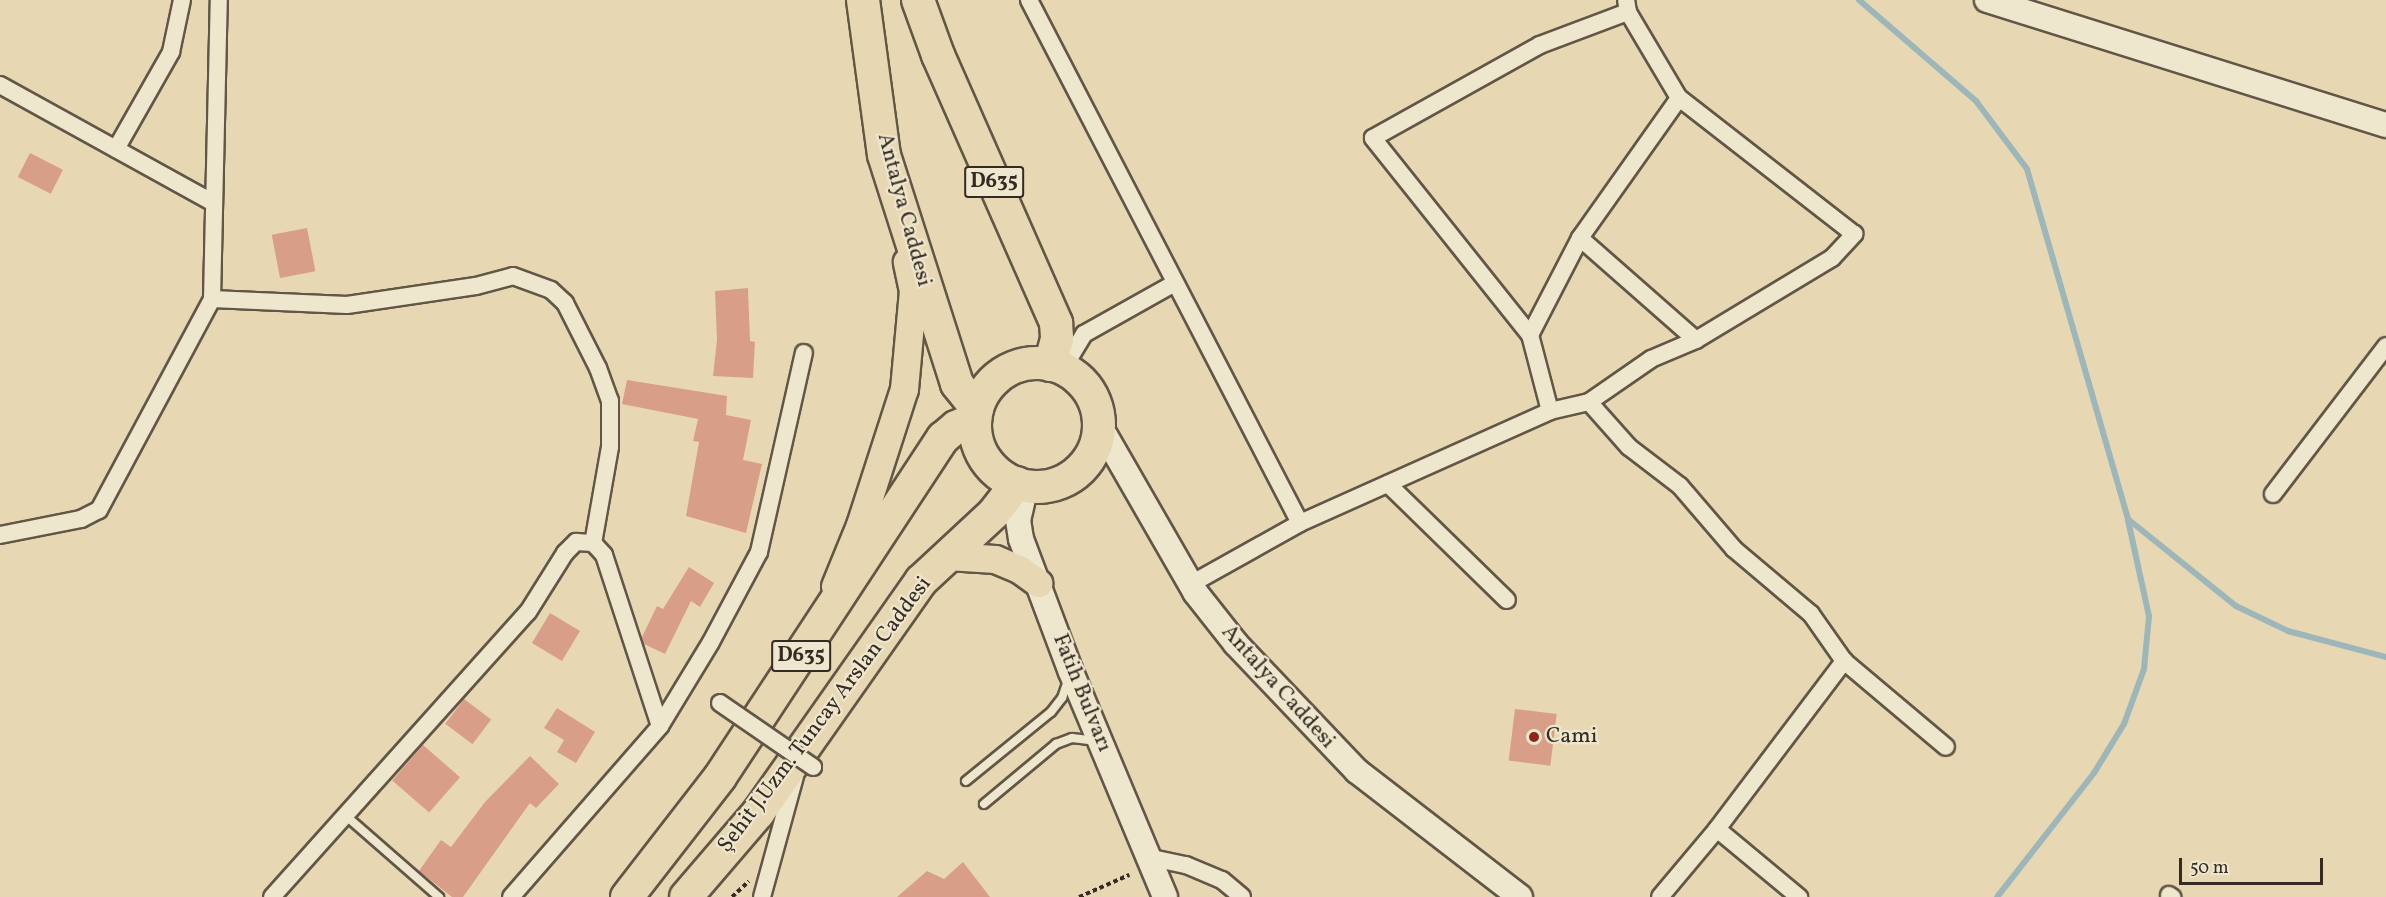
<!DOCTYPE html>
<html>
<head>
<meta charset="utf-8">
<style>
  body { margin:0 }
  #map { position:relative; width:2386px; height:897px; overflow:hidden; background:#e7d8b3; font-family:Vollkorn,serif }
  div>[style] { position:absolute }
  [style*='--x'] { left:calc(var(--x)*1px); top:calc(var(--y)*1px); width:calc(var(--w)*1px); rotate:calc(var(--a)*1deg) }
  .stream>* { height:6px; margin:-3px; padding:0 3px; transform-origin:3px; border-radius:3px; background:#9db6b9 }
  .building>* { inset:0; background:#d99e88; transform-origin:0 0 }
  .path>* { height:4px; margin-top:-2px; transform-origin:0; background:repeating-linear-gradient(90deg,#352b22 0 4.5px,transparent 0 7.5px) }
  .roads { filter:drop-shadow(2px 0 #625646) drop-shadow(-2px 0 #625646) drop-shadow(0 2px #625646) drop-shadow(0 -2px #625646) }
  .lane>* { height:8px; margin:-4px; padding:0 4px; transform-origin:4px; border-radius:4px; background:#efe6ce }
  .street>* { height:16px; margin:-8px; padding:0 8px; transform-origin:8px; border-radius:8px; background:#efe6ce }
  .secondary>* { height:24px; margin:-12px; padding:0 12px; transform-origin:12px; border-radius:12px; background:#efe6ce }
  .primary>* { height:27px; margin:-13.5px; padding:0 13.5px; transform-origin:13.5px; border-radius:13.5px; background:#e7d8b3 }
  .highway>* { height:32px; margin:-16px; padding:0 16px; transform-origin:16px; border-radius:16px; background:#e7d8b3 }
  .highway>.ring { margin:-16px; padding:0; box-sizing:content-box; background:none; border:32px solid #e7d8b3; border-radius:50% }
  .bridges { filter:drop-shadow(2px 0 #625646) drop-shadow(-2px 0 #625646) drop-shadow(0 2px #625646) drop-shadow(0 -2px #625646) }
  .street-bridge>* { height:16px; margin:-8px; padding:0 8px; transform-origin:8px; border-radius:8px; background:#efe6ce }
  .dots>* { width:16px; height:16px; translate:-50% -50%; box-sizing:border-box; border:3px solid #efe6ce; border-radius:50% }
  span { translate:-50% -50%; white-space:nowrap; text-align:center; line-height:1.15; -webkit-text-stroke:4.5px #efe6ce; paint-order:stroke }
  .shield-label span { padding:2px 4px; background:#efe6ce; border:2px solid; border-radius:4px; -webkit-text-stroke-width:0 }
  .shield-label { font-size:21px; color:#352b22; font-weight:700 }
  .street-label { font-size:22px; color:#352b22 }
  .poi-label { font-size:22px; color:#352b22 }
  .left { translate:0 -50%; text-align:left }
  .scale { position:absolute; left:2179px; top:858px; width:144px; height:27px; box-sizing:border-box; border:3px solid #352b22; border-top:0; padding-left:8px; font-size:18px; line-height:21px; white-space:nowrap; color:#352b22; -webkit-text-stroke:4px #efe6ce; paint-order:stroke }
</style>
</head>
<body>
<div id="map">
  <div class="stream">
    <div style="--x:1859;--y:0;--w:155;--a:40.8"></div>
    <div style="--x:1976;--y:101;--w:85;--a:53.1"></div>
    <div style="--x:2027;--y:169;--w:365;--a:73.9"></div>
    <div style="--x:2128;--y:520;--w:98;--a:77.7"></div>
    <div style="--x:2149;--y:616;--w:53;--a:95.4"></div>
    <div style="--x:2144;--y:669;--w:59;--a:110"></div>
    <div style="--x:2124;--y:724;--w:57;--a:121.5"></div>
    <div style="--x:2094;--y:773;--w:157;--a:128"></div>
    <div style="--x:2129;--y:520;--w:137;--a:38.8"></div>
    <div style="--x:2236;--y:606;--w:58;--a:25.7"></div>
    <div style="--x:2288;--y:631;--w:101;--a:14.9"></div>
  </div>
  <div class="building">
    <div style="left:30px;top:153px;width:37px;height:27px;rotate:27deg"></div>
    <div style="left:307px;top:228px;width:44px;height:36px;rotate:79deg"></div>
    <div style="clip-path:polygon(748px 288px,750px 341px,755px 342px,753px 378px,713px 376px,717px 340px,715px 291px)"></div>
    <div style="clip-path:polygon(627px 380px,727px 396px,726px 415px,751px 420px,743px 460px,762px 464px,746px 533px,686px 516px,699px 442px,693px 441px,698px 419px,622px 404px)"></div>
    <div style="clip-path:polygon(689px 567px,714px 583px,700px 607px,691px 601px,665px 654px,644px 644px,642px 637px,657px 606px,663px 609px)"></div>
    <div style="left:550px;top:613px;width:35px;height:35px;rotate:31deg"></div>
    <div style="left:464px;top:699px;width:34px;height:31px;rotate:37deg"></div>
    <div style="clip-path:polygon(557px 708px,595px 732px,576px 763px,557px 752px,564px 740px,544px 728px)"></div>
    <div style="left:1515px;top:709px;width:42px;height:52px;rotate:7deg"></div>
    <div style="left:423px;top:745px;width:49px;height:47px;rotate:41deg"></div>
    <div style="clip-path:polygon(530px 756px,559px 784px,536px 808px,530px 803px,463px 897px,452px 897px,419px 871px,441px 840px,451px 847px,485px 802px)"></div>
    <div style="clip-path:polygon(963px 862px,990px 897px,897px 897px,927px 871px,944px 879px)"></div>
  </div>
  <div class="path">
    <div style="--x:732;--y:897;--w:23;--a:-43"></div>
    <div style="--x:1079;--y:897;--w:55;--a:-23.7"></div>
  </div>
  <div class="roads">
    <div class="lane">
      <div style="--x:966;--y:781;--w:109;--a:-39.1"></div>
      <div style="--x:1051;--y:712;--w:18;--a:-52"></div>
      <div style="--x:1062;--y:698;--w:21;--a:-71"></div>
      <div style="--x:984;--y:804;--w:94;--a:-39.8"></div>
      <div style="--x:1056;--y:744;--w:17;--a:-21"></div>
      <div style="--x:1072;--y:738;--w:23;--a:7"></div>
      <div style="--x:345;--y:815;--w:125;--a:41.1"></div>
    </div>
    <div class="street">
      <div style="--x:1029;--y:0;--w:589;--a:62.61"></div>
      <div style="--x:0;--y:85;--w:242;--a:28.9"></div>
      <div style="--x:116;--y:149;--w:112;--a:-60.4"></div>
      <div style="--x:171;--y:52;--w:53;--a:-78.1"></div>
      <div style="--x:1580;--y:238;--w:154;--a:41.3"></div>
      <div style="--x:212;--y:299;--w:135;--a:2.5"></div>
      <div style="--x:347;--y:305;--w:130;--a:-8.4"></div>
      <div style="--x:476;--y:286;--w:38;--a:-15"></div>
      <div style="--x:513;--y:276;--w:40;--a:20.2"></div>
      <div style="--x:551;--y:290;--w:19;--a:43"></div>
      <div style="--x:565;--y:303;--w:73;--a:63.1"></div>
      <div style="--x:598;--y:368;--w:35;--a:70"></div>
      <div style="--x:610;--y:401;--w:46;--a:90"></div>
      <div style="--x:610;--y:447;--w:97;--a:100"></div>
      <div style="--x:1530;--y:335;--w:252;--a:-128.6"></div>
      <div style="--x:1373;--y:138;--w:191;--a:-29.1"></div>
      <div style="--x:1540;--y:45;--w:94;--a:-20.6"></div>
      <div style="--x:1063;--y:369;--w:41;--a:-59"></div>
      <div style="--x:1084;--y:334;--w:104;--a:-29.3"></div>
      <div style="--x:1589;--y:402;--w:60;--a:48.4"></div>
      <div style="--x:1629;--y:447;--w:64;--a:37.4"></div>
      <div style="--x:1680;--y:486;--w:83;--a:49.4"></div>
      <div style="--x:1734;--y:549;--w:101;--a:40.2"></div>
      <div style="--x:1811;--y:614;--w:57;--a:54.9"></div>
      <div style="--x:1844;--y:661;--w:133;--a:40.1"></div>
      <div style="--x:1550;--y:411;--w:79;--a:-104.7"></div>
      <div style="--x:1530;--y:335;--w:109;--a:-62.7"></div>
      <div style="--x:1580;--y:238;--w:171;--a:-54.7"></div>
      <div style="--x:1679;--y:98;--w:100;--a:-120.7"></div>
      <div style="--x:1628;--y:12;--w:12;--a:-99"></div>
      <div style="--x:1388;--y:484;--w:166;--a:44.3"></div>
      <div style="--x:2273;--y:494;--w:186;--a:-52.6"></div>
      <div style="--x:0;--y:535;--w:83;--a:-11.2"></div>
      <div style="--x:81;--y:519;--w:20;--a:-27"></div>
      <div style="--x:99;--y:510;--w:239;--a:-61.8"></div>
      <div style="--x:212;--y:299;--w:299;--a:-88.7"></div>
      <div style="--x:1191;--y:584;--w:125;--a:-29.2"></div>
      <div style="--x:1300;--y:523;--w:274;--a:-24.1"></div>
      <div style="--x:1550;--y:411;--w:40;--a:-13"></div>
      <div style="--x:1589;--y:402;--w:75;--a:-34.7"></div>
      <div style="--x:1651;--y:359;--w:49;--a:-22.9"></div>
      <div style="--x:1696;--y:340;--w:159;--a:-31.1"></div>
      <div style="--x:1832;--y:258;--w:33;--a:-47"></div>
      <div style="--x:1854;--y:234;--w:222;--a:-142.1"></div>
      <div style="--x:1717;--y:829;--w:107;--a:39.7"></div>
      <div style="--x:1152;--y:858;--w:35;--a:12"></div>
      <div style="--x:1186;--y:865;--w:39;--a:23"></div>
      <div style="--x:1222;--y:880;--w:26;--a:40"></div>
      <div style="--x:2169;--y:895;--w:4;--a:34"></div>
      <div style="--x:272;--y:897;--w:383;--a:-48.1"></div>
      <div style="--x:528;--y:612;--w:70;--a:-57.9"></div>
      <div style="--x:565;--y:553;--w:16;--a:-45"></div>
      <div style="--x:576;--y:542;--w:17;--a:3"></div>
      <div style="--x:593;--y:543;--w:16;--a:47"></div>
      <div style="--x:604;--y:555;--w:180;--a:71.9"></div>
      <div style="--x:511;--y:897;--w:227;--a:-48.9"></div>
      <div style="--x:660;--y:726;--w:98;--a:-58.7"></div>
      <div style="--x:711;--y:642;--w:102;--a:-61.9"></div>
      <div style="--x:759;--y:552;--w:204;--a:-77.3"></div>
      <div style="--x:762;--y:897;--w:125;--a:-74.7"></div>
      <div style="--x:1660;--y:897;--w:89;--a:-50"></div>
      <div style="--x:1717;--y:829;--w:211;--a:-52.9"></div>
    </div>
    <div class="secondary">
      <div style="--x:1987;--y:0;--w:418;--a:17.4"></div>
      <div style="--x:1098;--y:423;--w:195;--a:60.1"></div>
      <div style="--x:1195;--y:592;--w:66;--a:51.7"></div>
      <div style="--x:1236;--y:644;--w:175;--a:46.4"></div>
      <div style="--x:1357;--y:771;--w:206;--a:37.7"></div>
      <div style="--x:1026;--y:486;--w:35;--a:103"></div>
      <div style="--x:1018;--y:520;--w:19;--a:81"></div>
      <div style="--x:1021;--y:539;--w:142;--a:69.4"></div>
      <div style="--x:1071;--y:672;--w:244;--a:67.3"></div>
    </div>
    <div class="primary">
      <div style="--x:947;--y:556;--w:48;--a:3.6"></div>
      <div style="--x:995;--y:559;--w:26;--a:23"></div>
      <div style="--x:1019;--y:569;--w:24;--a:36"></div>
      <div style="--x:835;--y:586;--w:66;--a:-67.7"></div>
      <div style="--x:860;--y:525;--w:143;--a:-72.1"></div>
      <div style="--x:904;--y:389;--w:98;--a:-84.8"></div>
      <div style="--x:913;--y:291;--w:30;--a:-102"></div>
    </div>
    <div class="highway">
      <div style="--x:863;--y:0;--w:156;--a:82.3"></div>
      <div style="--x:884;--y:155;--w:240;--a:72.3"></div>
      <div style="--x:957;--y:384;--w:32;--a:51"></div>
      <div style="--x:918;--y:0;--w:59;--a:70"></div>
      <div style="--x:938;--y:55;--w:293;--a:66.2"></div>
      <div style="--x:1056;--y:323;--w:16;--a:86"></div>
      <div style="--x:1057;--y:339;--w:27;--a:105"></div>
      <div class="ring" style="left:975px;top:363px;width:92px;height:92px"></div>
      <div style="--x:627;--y:897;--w:152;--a:-52.2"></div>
      <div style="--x:720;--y:777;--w:406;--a:-56.7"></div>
      <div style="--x:943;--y:438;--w:17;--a:-40"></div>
      <div style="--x:956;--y:427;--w:21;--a:-23"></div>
      <div style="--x:686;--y:897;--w:111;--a:-49.4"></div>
      <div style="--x:758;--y:813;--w:284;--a:-54.9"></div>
      <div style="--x:921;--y:581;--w:98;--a:-42.9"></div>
      <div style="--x:993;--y:514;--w:39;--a:-52"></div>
    </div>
  </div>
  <div class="bridges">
    <div class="street-bridge">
      <div style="--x:720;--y:703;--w:113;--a:34.5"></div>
    </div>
  </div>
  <div class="dots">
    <div style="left:1534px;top:737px;background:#8f2418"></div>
  </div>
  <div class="shield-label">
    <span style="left:994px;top:182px">D635</span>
    <span style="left:801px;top:656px">D635</span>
  </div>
  <div class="street-label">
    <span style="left:904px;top:210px;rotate:75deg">Antalya Caddesi</span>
    <span style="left:1278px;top:687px;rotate:48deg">Antalya Caddesi</span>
    <span style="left:1082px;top:693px;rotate:68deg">Fatih Bulvarı</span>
    <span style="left:825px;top:715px;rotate:-53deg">Şehit J.Uzm. Tuncay Arslan Caddesi</span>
  </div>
  <div class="poi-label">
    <span class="left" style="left:1546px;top:737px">Cami</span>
  </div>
  <div class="scale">50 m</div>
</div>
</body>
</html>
